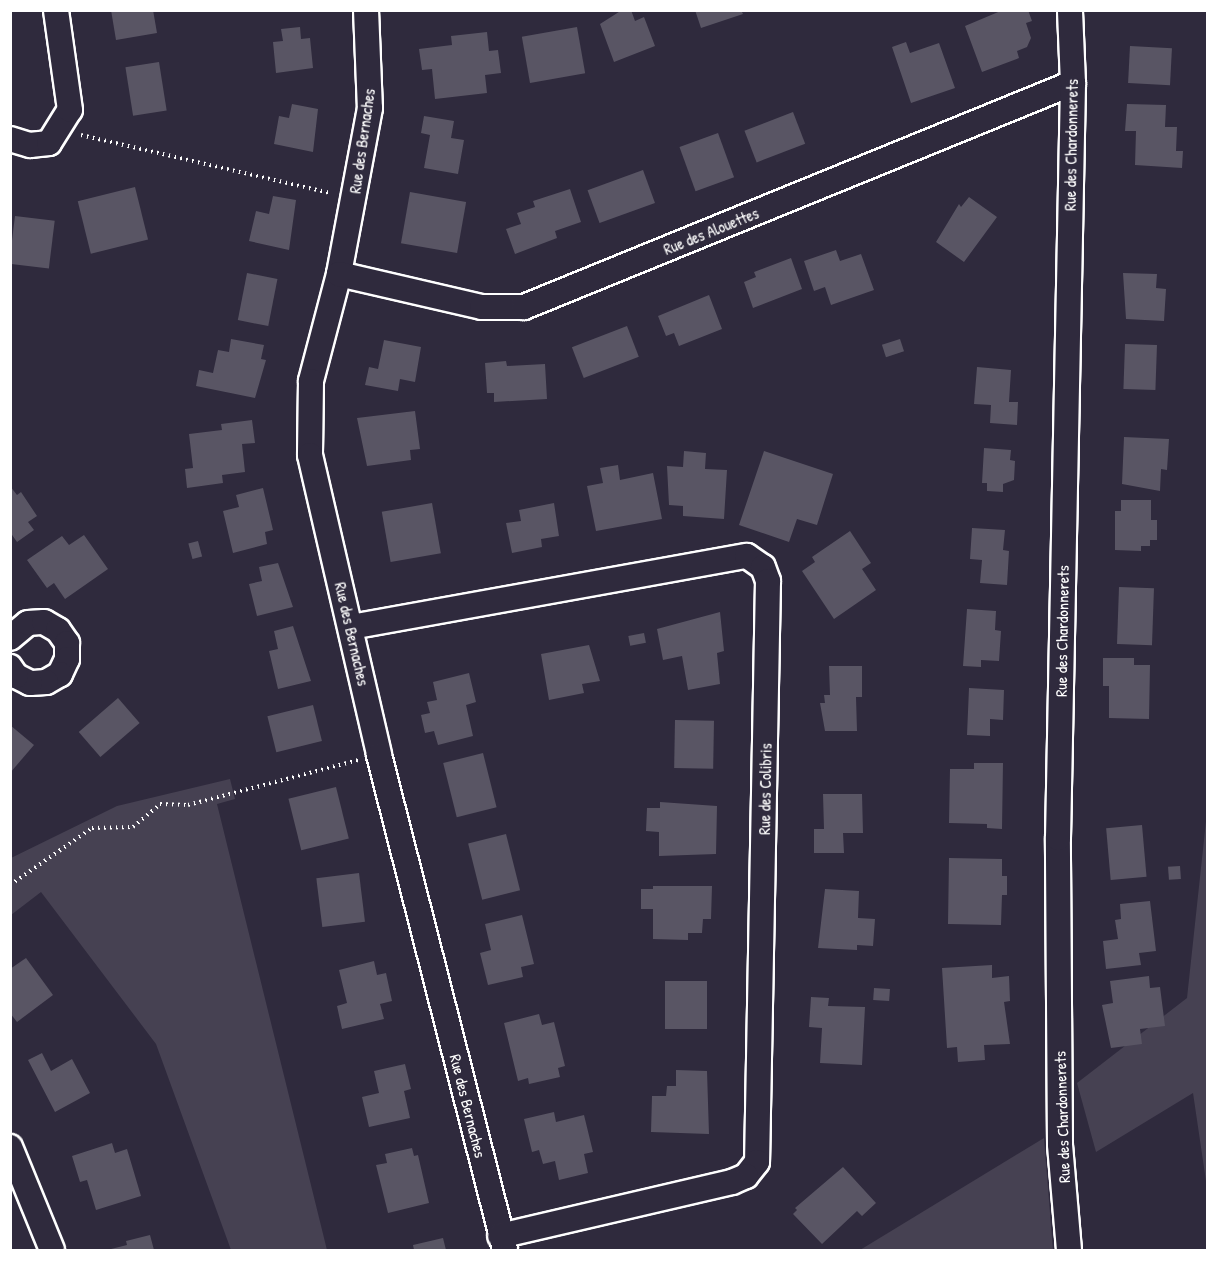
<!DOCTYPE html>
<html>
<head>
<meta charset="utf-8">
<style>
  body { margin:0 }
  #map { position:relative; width:1218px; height:1261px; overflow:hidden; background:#2f2a3d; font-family:"Patrick Hand",sans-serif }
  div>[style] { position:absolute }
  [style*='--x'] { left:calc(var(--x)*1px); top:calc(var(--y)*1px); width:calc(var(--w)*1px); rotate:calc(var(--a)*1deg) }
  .green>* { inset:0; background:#464152 }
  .building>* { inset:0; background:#595564; transform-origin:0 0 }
  .path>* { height:4px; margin-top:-2px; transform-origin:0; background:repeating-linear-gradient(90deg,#fff 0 1.5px,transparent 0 6px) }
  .roads { filter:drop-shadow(2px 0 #fff) drop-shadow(-2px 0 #fff) drop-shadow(0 2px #fff) drop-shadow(0 -2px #fff) }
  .minor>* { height:24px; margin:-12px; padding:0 12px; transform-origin:12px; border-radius:12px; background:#2f2a3d }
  span { translate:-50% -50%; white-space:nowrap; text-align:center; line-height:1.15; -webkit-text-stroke:4.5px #2f2a3d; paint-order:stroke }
  .street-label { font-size:16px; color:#fff }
  .frame { position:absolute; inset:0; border:12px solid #fff; pointer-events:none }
</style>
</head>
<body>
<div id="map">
  <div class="green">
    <div style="clip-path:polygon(230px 779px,235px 799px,217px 804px,327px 1250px,231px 1250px,156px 1044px,41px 892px,11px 915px,11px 858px,117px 806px)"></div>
    <div style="clip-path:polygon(1207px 812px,1207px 1188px,1193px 1093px,1096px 1152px,1077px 1083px,1187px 998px)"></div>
    <div style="clip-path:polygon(1044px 1138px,1053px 1250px,860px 1250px)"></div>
  </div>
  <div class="building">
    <div style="clip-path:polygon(111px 10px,153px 10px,157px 33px,116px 40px)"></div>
    <div style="clip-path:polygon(622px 10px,631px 10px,635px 21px,644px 17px,655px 46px,614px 62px,600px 24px)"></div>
    <div style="clip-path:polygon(695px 10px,741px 10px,743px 14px,701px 28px)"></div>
    <div style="clip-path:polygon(1003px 10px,1028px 10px,1032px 21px,1026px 23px,1031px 38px,1027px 47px,1017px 51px,1019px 58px,982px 72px,965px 26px)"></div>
    <div style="clip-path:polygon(300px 27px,301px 39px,310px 38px,313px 68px,276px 73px,273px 42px,283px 41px,281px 29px)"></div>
    <div style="left:577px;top:27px;width:47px;height:56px;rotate:80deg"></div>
    <div style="clip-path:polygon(487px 32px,489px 51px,498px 50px,501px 73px,485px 75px,487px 93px,435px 99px,432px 69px,422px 70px,419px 49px,452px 45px,451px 36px)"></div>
    <div style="clip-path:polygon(906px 42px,910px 53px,939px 43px,955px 88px,911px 103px,892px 47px)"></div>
    <div style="left:1130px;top:46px;width:42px;height:37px;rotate:3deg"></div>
    <div style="left:159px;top:62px;width:49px;height:34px;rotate:81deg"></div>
    <div style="clip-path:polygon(292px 104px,318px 109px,313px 152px,274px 144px,279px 116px,289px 118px)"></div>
    <div style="clip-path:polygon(1127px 104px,1166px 105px,1165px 127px,1177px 127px,1176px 151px,1183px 151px,1182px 168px,1135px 165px,1136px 131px,1125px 131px)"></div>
    <div style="left:793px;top:112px;width:34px;height:52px;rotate:69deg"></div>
    <div style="clip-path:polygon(424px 116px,454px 121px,451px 138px,464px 140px,458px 174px,424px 168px,430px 135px,421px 133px)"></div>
    <div style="left:718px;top:133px;width:47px;height:41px;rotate:70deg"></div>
    <div style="left:643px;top:170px;width:35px;height:59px;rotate:70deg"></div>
    <div style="left:135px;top:187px;width:54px;height:59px;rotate:76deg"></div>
    <div style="clip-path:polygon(570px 189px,581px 222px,555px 231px,557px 238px,515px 254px,506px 229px,521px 224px,517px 213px,535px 207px,533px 201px)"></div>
    <div style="left:410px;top:192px;width:57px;height:52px;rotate:10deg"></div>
    <div style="clip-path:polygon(273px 196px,296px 200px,289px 250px,249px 241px,256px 211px,269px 214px)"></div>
    <div style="clip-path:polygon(969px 197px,997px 217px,964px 262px,936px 242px,959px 204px,961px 207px)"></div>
    <div style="left:15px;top:216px;width:40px;height:48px;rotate:7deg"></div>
    <div style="clip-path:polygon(836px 250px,840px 261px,861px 254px,874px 290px,831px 305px,825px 287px,814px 291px,804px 261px)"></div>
    <div style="clip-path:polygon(791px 258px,802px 289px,753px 308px,744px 282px,756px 277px,754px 272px)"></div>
    <div style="left:247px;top:273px;width:31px;height:48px;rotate:11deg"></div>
    <div style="clip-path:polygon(1123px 273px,1157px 274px,1156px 288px,1166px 289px,1164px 321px,1126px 319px)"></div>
    <div style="clip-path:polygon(709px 295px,722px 329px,679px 346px,674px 333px,666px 336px,658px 316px)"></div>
    <div style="left:627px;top:326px;width:33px;height:59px;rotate:69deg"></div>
    <div style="clip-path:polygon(231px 339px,264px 345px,261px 359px,266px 360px,255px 398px,196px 386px,199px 370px,213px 373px,218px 350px,229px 352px)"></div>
    <div style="left:900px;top:339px;width:13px;height:19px;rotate:72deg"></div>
    <div style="clip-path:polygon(384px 340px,421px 347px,415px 382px,400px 379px,398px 391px,365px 385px,369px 367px,378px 369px)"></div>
    <div style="left:1125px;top:344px;width:32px;height:45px;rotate:2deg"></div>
    <div style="clip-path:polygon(506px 361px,507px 366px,545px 364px,547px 399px,494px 402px,494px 393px,487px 393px,485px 363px)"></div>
    <div style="clip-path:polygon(977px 367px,1011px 370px,1009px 402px,1018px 402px,1017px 425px,990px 423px,991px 405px,974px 404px)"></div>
    <div style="clip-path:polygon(415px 411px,420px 449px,410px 450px,411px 460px,367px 466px,357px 418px)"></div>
    <div style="clip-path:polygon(252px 420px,255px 443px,242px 444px,245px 472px,222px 475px,223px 483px,187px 488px,185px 469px,193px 468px,189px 434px,222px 430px,221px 424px)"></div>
    <div style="clip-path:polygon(1124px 437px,1169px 439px,1167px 470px,1161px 469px,1160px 491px,1122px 484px)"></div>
    <div style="clip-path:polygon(984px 448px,1011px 450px,1010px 460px,1015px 461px,1014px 480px,1003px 484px,1003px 492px,987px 491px,987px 483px,982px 483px)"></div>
    <div style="clip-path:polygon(684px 451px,706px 453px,705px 469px,727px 470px,724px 519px,683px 516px,683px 506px,669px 505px,667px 466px,683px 467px)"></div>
    <div style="clip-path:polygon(764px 451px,833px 474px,817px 525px,797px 519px,789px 542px,739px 525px)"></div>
    <div style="clip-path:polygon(618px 465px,620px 480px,653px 473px,662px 519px,596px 531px,587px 486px,603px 483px,600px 468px)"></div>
    <div style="clip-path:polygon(10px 486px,17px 495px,21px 492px,37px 516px,28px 522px,34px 530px,17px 542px,10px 532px)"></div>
    <div style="clip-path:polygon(263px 488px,273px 530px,265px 532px,267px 544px,233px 553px,223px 511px,239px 507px,236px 495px)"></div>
    <div style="clip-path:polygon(1121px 500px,1151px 500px,1151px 520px,1157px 520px,1157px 540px,1150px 540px,1150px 546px,1141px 546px,1141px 551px,1115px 550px,1115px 511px,1121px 511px)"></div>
    <div style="left:432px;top:503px;width:51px;height:51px;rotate:80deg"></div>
    <div style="clip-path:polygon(554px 503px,559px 536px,541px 539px,542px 547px,512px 553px,506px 523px,521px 521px,519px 510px)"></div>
    <div style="clip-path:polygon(972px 528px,1005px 530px,1003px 550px,1009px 551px,1007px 585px,980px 583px,982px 560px,970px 559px)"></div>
    <div style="clip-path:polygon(850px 531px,871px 563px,862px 569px,876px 590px,834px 619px,802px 571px,815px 562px,812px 557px)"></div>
    <div style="clip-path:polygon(84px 535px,108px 569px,65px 599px,54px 583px,47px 588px,27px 560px,62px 536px,69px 545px)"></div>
    <div style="left:198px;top:541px;width:16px;height:10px;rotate:75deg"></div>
    <div style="clip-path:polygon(278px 563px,293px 607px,257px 616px,249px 584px,262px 581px,259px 567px)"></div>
    <div style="left:1119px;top:587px;width:35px;height:57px;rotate:2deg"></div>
    <div style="clip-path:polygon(967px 609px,996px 611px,995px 630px,1001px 631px,999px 661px,981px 660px,981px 667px,963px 666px)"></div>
    <div style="clip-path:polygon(720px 612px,724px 651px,717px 653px,720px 684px,688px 690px,682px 656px,663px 660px,657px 629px)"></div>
    <div style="clip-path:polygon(293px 626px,311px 681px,278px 689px,269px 651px,278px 649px,274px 631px)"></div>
    <div style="left:644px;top:633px;width:10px;height:16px;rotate:79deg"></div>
    <div style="clip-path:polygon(589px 645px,600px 681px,582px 684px,584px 693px,549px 700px,541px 654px)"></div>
    <div style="clip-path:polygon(1103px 658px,1134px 658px,1134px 665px,1150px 665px,1149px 719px,1109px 718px,1109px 686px,1103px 686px)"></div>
    <div style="clip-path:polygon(829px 666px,862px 666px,862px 697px,856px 697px,857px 731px,825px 731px,820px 703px,825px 703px,824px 695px,830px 695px)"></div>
    <div style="clip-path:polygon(469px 673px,476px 702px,466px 705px,473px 736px,438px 745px,434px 731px,425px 733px,421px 715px,430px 713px,427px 702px,437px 700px,433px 682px)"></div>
    <div style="clip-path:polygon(969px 688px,1004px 690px,1003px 720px,990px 719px,990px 736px,967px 735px)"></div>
    <div style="left:118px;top:698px;width:33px;height:52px;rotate:49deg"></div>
    <div style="left:313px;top:705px;width:37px;height:47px;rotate:76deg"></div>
    <div style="left:675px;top:720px;width:39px;height:48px;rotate:1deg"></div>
    <div style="clip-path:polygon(10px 725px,34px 745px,10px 773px)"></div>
    <div style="left:483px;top:753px;width:56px;height:41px;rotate:76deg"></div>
    <div style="clip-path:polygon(974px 763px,1003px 763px,1002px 829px,987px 828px,987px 824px,949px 823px,950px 769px,974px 769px)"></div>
    <div style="left:336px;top:787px;width:53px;height:49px;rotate:76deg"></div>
    <div style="clip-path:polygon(823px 794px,862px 794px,863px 833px,843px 833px,844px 853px,814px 853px,814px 829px,824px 829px)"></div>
    <div style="clip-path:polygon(660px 802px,717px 806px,716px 854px,659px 856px,659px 832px,646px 831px,647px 808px,660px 808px)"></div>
    <div style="left:1142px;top:825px;width:52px;height:36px;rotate:85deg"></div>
    <div style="left:506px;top:834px;width:58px;height:39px;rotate:76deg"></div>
    <div style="clip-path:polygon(949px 858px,1002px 859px,1002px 876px,1007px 876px,1007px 895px,1002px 895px,1001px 925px,948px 924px)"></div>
    <div style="left:1180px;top:866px;width:13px;height:12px;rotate:86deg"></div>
    <div style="left:359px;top:873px;width:49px;height:43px;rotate:83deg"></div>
    <div style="clip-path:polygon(653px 886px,712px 886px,711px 919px,703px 919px,702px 933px,688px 933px,688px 940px,653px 939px,653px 909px,641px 909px,641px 889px,653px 889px)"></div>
    <div style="clip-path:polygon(825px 889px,859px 891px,858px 918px,875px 919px,873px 946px,857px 945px,857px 950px,818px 948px)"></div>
    <div style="clip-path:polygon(1150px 901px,1156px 951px,1139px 953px,1141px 965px,1106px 969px,1103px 941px,1118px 939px,1115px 920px,1121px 919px,1120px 904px)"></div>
    <div style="clip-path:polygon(522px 915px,534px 964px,521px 967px,523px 977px,488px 985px,480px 953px,491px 950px,485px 924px)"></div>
    <div style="clip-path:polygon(26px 958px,53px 995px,17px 1022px,10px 1013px,10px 969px)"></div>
    <div style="clip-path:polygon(374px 961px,377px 975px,386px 973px,392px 1001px,380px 1004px,384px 1019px,342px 1029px,337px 1006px,347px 1003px,339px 970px)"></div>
    <div style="clip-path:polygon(992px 965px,992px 978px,1009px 976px,1010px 1001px,1004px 1002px,1010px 1044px,984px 1045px,985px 1060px,958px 1062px,957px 1047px,947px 1048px,942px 968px)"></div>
    <div style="clip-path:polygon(1149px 976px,1150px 988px,1160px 987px,1165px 1026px,1140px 1029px,1142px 1044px,1111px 1048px,1102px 1005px,1113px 1003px,1110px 981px)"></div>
    <div style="left:665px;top:981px;width:42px;height:48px"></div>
    <div style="left:874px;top:988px;width:16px;height:12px;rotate:4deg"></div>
    <div style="clip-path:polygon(811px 997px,829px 998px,828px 1006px,865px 1007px,862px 1065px,820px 1063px,822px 1028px,809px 1027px)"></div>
    <div style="clip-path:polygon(539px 1014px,542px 1025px,554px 1022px,565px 1066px,558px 1068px,560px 1077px,529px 1084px,528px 1078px,518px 1081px,504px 1023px)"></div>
    <div style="clip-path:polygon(42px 1053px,51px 1071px,72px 1059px,90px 1093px,55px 1112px,28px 1060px)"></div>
    <div style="clip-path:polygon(405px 1064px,411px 1089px,404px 1091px,410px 1118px,369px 1127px,362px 1097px,379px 1093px,374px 1071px)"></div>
    <div style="clip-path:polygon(676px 1070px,707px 1071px,709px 1134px,651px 1132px,652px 1096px,666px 1096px,667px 1086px,676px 1086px)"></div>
    <div style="clip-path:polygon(554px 1112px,556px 1122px,584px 1115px,593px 1152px,584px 1154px,588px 1173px,559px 1180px,555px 1161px,543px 1164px,539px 1150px,532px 1152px,524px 1119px)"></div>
    <div style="clip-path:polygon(112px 1143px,115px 1153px,127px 1149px,141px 1196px,96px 1210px,87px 1180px,80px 1182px,72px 1156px)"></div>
    <div style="clip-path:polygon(412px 1148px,414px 1156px,418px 1155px,429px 1203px,388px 1213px,376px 1165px,387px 1163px,385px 1154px)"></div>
    <div style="clip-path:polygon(843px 1167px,876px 1203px,862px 1216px,857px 1211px,822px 1244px,793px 1214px,797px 1210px,795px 1208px)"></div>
    <div style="clip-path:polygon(150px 1235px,154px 1250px,107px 1250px,127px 1245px,126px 1241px)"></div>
    <div style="clip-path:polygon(443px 1238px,446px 1250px,414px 1250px,413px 1245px)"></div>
  </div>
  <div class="path">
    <div style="--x:81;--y:135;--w:257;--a:13.1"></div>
    <div style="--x:10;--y:885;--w:100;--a:-34.8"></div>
    <div style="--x:92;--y:828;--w:41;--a:-1.4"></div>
    <div style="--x:133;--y:827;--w:35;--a:-40"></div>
    <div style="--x:160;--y:804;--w:28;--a:2"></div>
    <div style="--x:188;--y:805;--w:176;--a:-14.8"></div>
  </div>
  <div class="roads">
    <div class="minor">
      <div style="--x:366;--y:10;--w:98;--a:87.7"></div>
      <div style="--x:370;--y:108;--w:169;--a:100.6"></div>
      <div style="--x:339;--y:274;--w:111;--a:104.7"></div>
      <div style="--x:311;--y:381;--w:74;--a:90.8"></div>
      <div style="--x:310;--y:455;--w:308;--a:77"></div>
      <div style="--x:379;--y:755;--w:510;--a:75.69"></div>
      <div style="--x:10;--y:139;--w:21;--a:17"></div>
      <div style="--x:30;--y:145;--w:19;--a:-6"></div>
      <div style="--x:49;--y:143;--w:39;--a:-58"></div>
      <div style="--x:70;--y:110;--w:101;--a:-98"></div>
      <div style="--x:339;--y:274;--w:147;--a:13"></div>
      <div style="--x:482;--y:307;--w:42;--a:0"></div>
      <div style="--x:524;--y:307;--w:593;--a:-22.2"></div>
      <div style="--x:351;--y:627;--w:402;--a:-10.2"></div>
      <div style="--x:747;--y:556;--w:19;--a:35"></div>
      <div style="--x:763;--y:567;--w:15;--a:70"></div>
      <div style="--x:768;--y:581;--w:581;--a:91.08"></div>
      <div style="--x:757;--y:1162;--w:18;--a:128"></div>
      <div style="--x:746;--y:1176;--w:15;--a:157"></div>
      <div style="--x:732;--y:1182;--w:238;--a:166.9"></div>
      <div style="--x:10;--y:638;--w:23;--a:-40"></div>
      <div style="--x:28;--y:623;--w:16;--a:-4"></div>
      <div style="--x:44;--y:622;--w:16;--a:30"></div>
      <div style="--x:58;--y:630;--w:16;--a:55"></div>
      <div style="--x:67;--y:643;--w:16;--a:90"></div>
      <div style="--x:67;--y:659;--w:17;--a:115"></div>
      <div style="--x:60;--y:674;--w:16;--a:150"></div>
      <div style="--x:46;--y:682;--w:16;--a:176"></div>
      <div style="--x:30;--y:683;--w:16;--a:-153"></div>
      <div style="--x:16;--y:676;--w:11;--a:-124"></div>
      <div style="--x:10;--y:1147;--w:111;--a:67.8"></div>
      <div style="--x:1069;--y:1250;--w:106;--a:-94.9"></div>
      <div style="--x:1060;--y:1144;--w:306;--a:-90.4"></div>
      <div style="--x:1058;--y:838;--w:755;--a:-88.86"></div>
      <div style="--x:1073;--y:83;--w:73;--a:-92.4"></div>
    </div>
  </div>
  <div class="street-label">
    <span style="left:362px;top:141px;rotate:-82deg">Rue des Bernaches</span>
    <span style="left:1071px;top:145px;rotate:-89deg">Rue des Chardonnerets</span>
    <span style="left:711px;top:231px;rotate:-22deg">Rue des Alouettes</span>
    <span style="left:1062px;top:631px;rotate:-89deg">Rue des Chardonnerets</span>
    <span style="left:352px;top:634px;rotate:77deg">Rue des Bernaches</span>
    <span style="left:765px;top:789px;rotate:-89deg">Rue des Colibris</span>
    <span style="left:468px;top:1106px;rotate:76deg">Rue des Bernaches</span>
    <span style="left:1062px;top:1117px;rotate:-92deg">Rue des Chardonnerets</span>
  </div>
  <div class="frame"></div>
</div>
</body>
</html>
